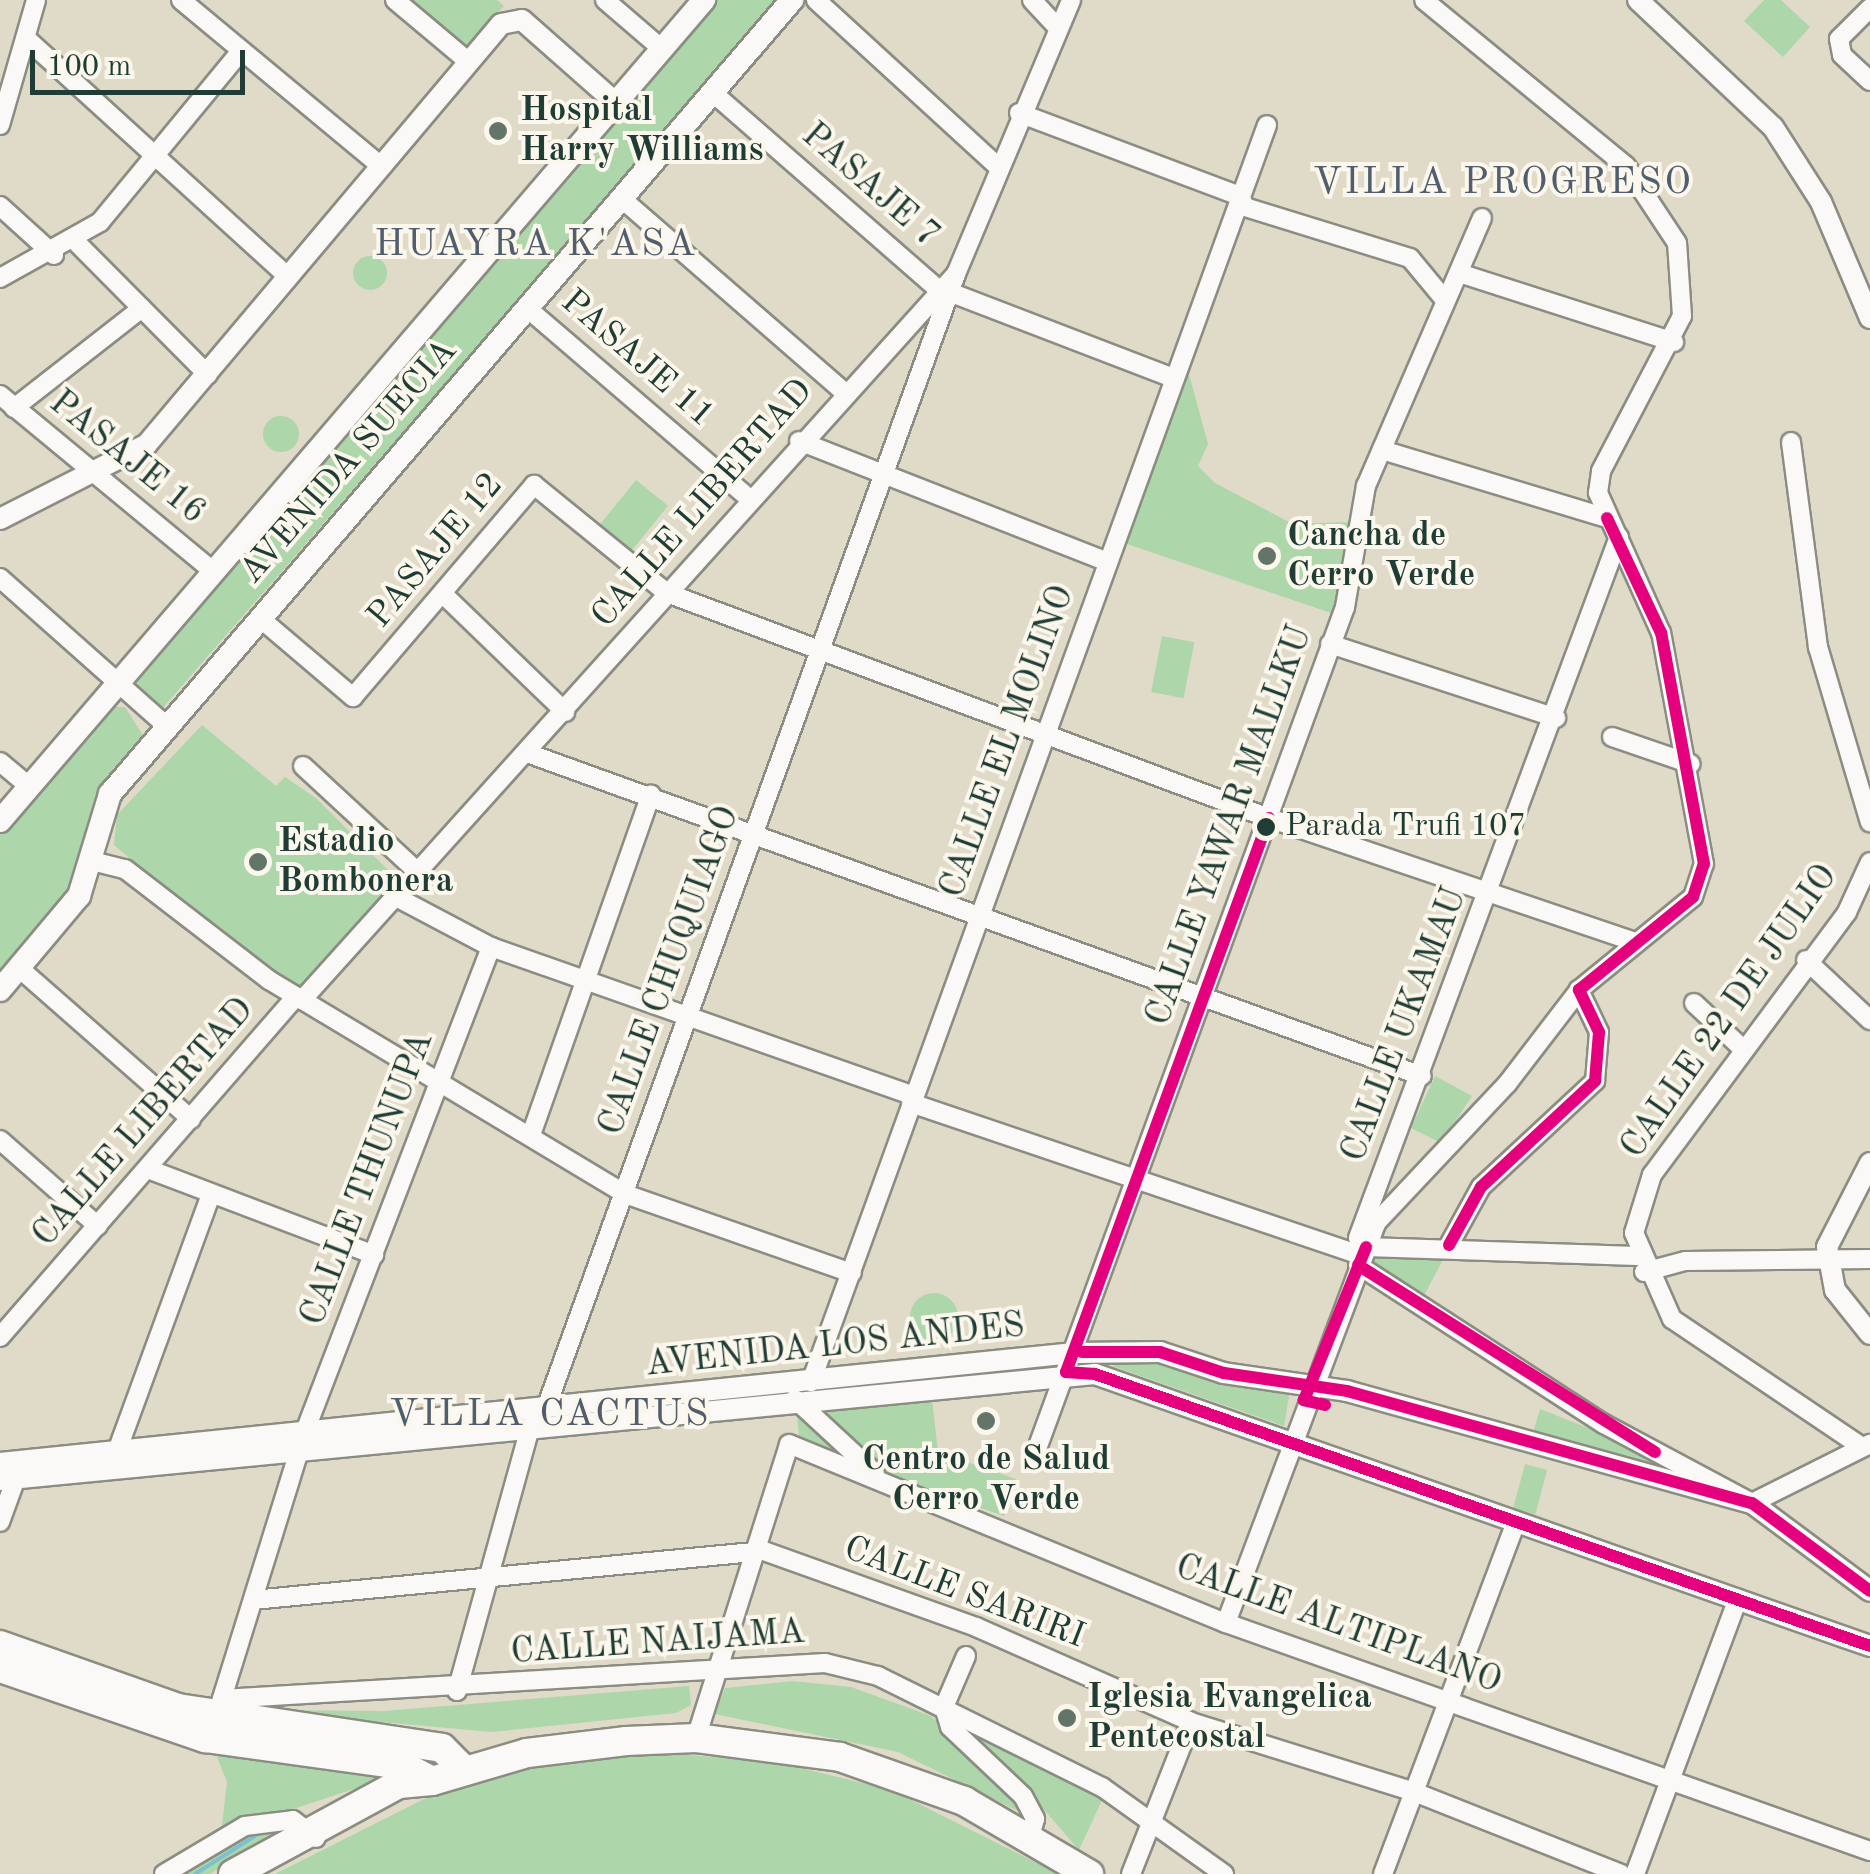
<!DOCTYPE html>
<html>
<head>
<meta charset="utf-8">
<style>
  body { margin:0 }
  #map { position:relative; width:1870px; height:1874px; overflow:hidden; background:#e0dac8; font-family:"Old Standard TT",serif }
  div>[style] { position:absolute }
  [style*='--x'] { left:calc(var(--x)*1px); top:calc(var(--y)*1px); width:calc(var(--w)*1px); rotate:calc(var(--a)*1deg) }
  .green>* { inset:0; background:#add6aa; transform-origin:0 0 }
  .round { border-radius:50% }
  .stream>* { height:4px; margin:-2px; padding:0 2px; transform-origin:2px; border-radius:2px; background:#7dc1ce }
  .roads { filter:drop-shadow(2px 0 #8b8d82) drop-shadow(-2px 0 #8b8d82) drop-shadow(0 2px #8b8d82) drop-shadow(0 -2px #8b8d82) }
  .minor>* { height:18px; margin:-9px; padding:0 9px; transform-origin:9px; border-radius:9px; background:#faf9f7 }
  .tertiary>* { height:20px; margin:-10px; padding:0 10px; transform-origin:10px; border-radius:10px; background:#faf9f7 }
  .secondary>* { height:22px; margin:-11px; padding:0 11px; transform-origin:11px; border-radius:11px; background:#faf9f7 }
  .primary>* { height:28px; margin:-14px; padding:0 14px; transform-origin:14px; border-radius:14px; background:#faf9f7 }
  .trunk>* { height:28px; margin:-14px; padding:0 14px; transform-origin:14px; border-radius:14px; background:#faf9f7 }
  .bus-1>* { height:12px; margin:-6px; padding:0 6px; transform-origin:6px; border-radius:6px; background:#e5007d }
  .dots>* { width:28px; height:28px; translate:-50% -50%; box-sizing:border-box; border:5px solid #fbf7ec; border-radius:50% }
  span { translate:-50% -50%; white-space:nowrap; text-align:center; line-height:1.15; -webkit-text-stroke:8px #fbf7ec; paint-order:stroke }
  .bus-label { font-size:32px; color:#1f3d34 }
  .left { translate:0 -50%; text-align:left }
  .poi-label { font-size:35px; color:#1f3d34; font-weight:700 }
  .street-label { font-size:35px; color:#1f3d34 }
  .neighbourhood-label { font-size:38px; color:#505e6d; letter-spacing:2.5px }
  .scale { position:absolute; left:30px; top:50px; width:215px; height:45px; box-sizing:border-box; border:5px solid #1f3d34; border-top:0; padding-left:12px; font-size:30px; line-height:35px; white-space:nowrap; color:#1f3d34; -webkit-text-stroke:8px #fbf7ec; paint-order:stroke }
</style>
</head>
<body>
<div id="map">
  <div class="green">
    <div style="clip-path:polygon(402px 0,497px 0,504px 6px,465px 47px)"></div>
    <div style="clip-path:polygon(715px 0,779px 0,161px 710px,135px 687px,140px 672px)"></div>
    <div style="clip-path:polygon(1764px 0,1781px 0,1810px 27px,1783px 57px,1744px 21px)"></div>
    <div class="round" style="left:353px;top:256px;width:34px;height:34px"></div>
    <div style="clip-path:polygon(1187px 367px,1208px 444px,1198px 466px,1215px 483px,1293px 524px,1349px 522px,1334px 614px,1121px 542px)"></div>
    <div class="round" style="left:263px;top:416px;width:36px;height:36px"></div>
    <div style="left:636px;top:480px;width:41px;height:58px;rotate:39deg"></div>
    <div style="left:1162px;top:636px;width:33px;height:57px;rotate:11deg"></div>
    <div style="clip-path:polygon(112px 707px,125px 707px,146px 740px,97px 799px,69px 895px,0 977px,0 835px)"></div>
    <div style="clip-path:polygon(202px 725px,276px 786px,285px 777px,316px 798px,397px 879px,300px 990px,267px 974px,114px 845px,117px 815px)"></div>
    <div style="clip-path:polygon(1435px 1076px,1472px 1096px,1441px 1143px,1411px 1128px)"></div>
    <div style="clip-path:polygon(1447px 1252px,1419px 1305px,1374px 1262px,1376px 1255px)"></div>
    <div class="round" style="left:910px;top:1293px;width:48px;height:48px"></div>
    <div style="clip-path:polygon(1143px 1358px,1290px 1390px,1284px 1426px,1112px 1366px)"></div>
    <div style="clip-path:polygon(932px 1399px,938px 1452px,1016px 1479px,1004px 1516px,889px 1477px,819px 1410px)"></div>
    <div style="clip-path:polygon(1540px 1409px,1624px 1442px,1664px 1468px,1533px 1433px)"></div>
    <div style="clip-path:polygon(797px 1411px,851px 1459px,799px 1437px)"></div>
    <div style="left:1525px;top:1464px;width:23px;height:46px;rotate:15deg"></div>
    <div style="clip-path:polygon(792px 1681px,851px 1687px,931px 1716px,1012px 1793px,1018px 1811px,898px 1752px,715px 1714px,725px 1688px)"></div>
    <div style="clip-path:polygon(689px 1686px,691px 1705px,676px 1713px,492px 1732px,248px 1710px,384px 1711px)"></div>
    <div style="clip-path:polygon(964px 1728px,1104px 1796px,1079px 1850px,1020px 1782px)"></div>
    <div style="clip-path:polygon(213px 1747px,390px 1777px,221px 1833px,227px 1782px)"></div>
    <div style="clip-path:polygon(656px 1753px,772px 1761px,891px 1790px,1059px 1874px,275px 1874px,440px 1791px,535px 1766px)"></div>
    <div style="clip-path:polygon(245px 1833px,274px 1833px,210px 1874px,174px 1874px)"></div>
  </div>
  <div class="stream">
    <div style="--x:195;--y:1874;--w:71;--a:-32.3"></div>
  </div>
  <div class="roads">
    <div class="minor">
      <div style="--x:181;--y:0;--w:261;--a:39.7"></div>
      <div style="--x:395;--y:0;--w:97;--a:40"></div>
      <div style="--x:605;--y:0;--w:75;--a:40.7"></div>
      <div style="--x:816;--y:0;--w:246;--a:42.5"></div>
      <div style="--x:1032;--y:0;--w:38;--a:47"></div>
      <div style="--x:1870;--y:8;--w:44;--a:135"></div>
      <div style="--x:1839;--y:39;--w:16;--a:79"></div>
      <div style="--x:1842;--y:55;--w:38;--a:43"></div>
      <div style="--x:29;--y:41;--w:350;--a:42.3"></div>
      <div style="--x:712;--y:92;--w:301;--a:41.1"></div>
      <div style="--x:1019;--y:113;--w:236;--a:20.6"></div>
      <div style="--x:1240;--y:196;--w:12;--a:66"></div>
      <div style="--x:1245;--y:207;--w:173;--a:17.2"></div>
      <div style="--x:1410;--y:258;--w:53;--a:50.3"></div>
      <div style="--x:0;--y:125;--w:130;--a:-73.9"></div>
      <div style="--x:621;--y:198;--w:297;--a:41"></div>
      <div style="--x:0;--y:206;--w:73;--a:42.2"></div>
      <div style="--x:76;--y:242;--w:187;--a:45.2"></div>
      <div style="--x:1459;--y:273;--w:226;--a:17.8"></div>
      <div style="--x:0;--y:278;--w:115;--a:-29.2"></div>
      <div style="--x:100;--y:222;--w:222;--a:-50.5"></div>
      <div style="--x:944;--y:290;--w:245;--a:21"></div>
      <div style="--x:527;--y:308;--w:294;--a:40.6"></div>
      <div style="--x:0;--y:395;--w:276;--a:39.6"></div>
      <div style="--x:14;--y:408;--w:162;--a:-38"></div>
      <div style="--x:799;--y:441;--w:332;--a:21.4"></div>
      <div style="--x:1791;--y:442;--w:207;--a:82.5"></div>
      <div style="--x:1818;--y:647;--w:183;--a:73.5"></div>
      <div style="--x:1382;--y:450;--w:235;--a:16.8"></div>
      <div style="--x:0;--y:578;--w:225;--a:41.6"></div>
      <div style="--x:443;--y:594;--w:170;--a:44"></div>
      <div style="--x:261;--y:619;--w:121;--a:40.3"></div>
      <div style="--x:353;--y:697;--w:279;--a:-49.5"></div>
      <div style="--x:534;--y:485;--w:171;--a:39.1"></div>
      <div style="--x:667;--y:593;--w:643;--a:20.49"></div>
      <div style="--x:1269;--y:818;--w:387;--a:18.7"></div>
      <div style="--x:1330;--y:644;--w:238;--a:18.1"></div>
      <div style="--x:1612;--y:737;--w:83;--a:18.9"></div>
      <div style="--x:530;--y:754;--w:948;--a:19.85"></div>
      <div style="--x:0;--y:762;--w:38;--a:40"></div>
      <div style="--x:303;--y:766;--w:161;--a:42.7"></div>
      <div style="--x:92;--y:861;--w:34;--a:14"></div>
      <div style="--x:125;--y:869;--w:182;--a:37.6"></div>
      <div style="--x:269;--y:980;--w:415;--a:31"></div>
      <div style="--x:625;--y:1194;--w:240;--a:19.2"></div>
      <div style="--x:398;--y:898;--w:105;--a:27.8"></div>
      <div style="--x:491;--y:947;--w:448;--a:19.4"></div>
      <div style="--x:1806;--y:960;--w:88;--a:43.2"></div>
      <div style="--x:19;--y:968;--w:229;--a:41.3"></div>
      <div style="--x:302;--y:1000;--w:977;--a:-47.99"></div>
      <div style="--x:956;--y:274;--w:297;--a:-67.2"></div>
      <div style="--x:1694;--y:1003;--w:66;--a:43.2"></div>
      <div style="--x:911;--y:1103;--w:476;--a:18.7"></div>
      <div style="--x:531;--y:1135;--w:361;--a:-70.6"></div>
      <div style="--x:0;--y:1140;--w:130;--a:41.3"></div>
      <div style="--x:148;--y:1169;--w:242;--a:20.8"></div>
      <div style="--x:1358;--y:1238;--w:748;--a:-69.58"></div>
      <div style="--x:1449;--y:1245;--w:66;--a:-61.1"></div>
      <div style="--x:1481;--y:1187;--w:156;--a:-42.9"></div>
      <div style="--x:1595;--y:1081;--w:49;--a:-85.3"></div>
      <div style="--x:1599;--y:1032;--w:47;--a:-115.5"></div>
      <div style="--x:1366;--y:1247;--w:271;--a:1.9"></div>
      <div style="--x:1358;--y:1265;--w:293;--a:32.9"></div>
      <div style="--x:1604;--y:1424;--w:168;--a:28.1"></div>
      <div style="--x:1752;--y:1503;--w:132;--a:-26.6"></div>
      <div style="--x:1644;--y:1272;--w:42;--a:-15"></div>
      <div style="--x:1685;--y:1261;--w:185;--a:-0.6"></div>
      <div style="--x:0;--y:1337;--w:451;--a:-49"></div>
      <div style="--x:811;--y:1382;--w:1337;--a:-70.06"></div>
      <div style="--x:795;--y:1399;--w:109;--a:42.8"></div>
      <div style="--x:304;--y:1434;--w:522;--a:-68.99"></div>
      <div style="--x:1862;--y:1447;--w:229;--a:-146"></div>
      <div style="--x:1672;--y:1319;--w:94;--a:-113.8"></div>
      <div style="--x:1634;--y:1233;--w:61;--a:-72.8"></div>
      <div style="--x:1652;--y:1175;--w:327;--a:-53.4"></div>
      <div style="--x:1847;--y:912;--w:55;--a:-65.3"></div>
      <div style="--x:116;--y:1454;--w:274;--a:-69.9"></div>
      <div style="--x:1034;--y:1457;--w:905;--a:-69.9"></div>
      <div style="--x:1345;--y:607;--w:123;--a:-80.2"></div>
      <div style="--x:1366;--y:486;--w:292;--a:-66.6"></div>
      <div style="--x:0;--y:1522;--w:47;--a:-70"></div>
      <div style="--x:253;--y:1600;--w:513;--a:-5.48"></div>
      <div style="--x:764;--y:1551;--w:225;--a:19.7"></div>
      <div style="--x:976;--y:1627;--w:235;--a:23.8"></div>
      <div style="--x:1191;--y:1722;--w:234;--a:17.4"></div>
      <div style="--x:1414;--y:1792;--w:223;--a:21.6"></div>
      <div style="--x:1226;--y:1623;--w:427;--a:-69.4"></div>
      <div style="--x:1376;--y:1223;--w:191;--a:-46.7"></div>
      <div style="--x:1507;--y:1084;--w:118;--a:-52.5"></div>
      <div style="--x:1579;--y:990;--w:147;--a:-39.2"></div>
      <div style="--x:1693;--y:897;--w:35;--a:-72"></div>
      <div style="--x:1704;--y:864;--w:235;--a:-100.5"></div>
      <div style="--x:1661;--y:633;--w:154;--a:-114.2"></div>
      <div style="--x:1598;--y:493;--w:22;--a:-82"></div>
      <div style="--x:1601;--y:471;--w:175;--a:-62.4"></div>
      <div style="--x:1682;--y:316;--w:73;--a:-93.9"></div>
      <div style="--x:1677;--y:243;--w:92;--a:-123.5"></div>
      <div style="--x:1626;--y:166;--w:261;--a:-140.6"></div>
      <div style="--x:966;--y:1656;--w:56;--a:113.3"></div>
      <div style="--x:944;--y:1707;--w:21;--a:73"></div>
      <div style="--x:950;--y:1727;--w:100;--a:43.4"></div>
      <div style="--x:1023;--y:1796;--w:26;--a:62"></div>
      <div style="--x:1035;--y:1819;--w:18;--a:106"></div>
      <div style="--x:457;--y:1691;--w:273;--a:-74.5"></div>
      <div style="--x:530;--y:1428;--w:26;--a:-51"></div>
      <div style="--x:546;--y:1408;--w:1206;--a:-70.12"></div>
      <div style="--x:222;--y:1699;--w:604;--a:-3.42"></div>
      <div style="--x:825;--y:1663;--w:55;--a:13.8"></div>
      <div style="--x:878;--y:1676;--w:250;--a:26.4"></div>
      <div style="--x:1102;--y:1787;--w:150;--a:35.5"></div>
      <div style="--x:219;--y:1708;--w:266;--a:-72.7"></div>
      <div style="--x:696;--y:1738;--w:308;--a:-72.4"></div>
      <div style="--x:789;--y:1444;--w:472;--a:22.3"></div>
      <div style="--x:1226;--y:1623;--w:683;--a:19.5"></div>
      <div style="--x:164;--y:1874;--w:94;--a:-30.7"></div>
      <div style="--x:245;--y:1826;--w:48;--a:-7.1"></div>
      <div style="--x:293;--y:1820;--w:29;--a:38"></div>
      <div style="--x:1131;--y:1874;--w:163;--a:-68.5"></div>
      <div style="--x:1383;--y:1874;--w:370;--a:-69.3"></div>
      <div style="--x:1635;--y:1874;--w:294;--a:-69.5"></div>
    </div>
    <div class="tertiary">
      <div style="--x:1638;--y:0;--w:185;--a:43.3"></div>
      <div style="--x:1773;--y:127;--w:89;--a:57.4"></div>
      <div style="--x:1821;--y:202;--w:126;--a:67.1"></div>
      <div style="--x:0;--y:519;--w:165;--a:-27"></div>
      <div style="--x:147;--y:444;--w:549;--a:-49.87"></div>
      <div style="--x:501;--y:24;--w:21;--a:-11"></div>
      <div style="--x:522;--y:20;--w:125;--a:41.4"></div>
      <div style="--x:1870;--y:1163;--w:94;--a:117.1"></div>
      <div style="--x:1827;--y:1247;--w:44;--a:79.5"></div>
      <div style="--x:1835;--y:1290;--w:56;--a:51.5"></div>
      <div style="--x:0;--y:1463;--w:1080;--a:-5.85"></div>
      <div style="--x:1074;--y:1353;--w:86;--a:-0.7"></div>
      <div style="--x:1160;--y:1352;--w:67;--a:18.2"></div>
      <div style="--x:1224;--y:1373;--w:124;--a:8.3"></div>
      <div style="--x:1347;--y:1391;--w:420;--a:15.5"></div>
      <div style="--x:1752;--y:1503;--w:147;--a:36.7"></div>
      <div style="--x:0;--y:1480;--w:1100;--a:-5.53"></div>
      <div style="--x:1095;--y:1374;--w:821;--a:19.34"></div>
    </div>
    <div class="secondary">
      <div style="--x:0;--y:821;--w:1082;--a:-49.39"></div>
      <div style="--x:0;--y:990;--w:123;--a:-50"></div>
      <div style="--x:79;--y:896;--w:107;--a:-73.1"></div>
      <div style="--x:110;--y:794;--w:1047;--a:-49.34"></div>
    </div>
    <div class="primary">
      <div style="--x:233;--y:1874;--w:189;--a:-28.5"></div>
      <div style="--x:399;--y:1784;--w:33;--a:-5"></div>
    </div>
    <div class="trunk">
      <div style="--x:0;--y:1645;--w:189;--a:19.5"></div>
      <div style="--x:178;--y:1708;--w:267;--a:8.6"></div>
      <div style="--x:442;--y:1748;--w:30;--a:45"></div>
      <div style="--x:0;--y:1668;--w:217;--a:18.9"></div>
      <div style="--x:205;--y:1738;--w:199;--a:7.8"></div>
      <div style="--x:402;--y:1765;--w:34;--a:28"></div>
      <div style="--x:432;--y:1781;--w:99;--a:-16.4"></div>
      <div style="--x:527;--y:1753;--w:100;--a:-6.9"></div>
      <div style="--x:626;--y:1741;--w:70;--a:-2.5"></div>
      <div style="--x:696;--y:1738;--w:145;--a:7.5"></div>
      <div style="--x:840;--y:1757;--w:132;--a:19.5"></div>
      <div style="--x:964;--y:1801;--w:145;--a:30.3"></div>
    </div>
  </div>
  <div class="bus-1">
    <div style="--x:1269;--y:818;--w:590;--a:110.12"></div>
    <div style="--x:1066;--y:1372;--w:29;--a:4"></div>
    <div style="--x:1095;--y:1374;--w:821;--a:19.34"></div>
    <div style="--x:1579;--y:990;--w:147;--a:-39.2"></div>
    <div style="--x:1693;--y:897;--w:35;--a:-72"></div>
    <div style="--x:1704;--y:864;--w:235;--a:-100.5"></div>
    <div style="--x:1661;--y:633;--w:127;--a:-115.2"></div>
    <div style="--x:1449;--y:1245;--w:66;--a:-61.1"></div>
    <div style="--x:1481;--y:1187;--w:156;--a:-42.9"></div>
    <div style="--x:1595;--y:1081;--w:49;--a:-85.3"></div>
    <div style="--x:1599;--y:1032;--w:47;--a:-115.5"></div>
    <div style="--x:1358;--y:1265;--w:351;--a:32.2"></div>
    <div style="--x:1082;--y:1352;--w:78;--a:0"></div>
    <div style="--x:1160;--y:1352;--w:67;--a:18.2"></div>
    <div style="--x:1224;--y:1373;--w:124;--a:8.3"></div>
    <div style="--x:1347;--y:1391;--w:420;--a:15.5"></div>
    <div style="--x:1752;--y:1503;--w:147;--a:36.7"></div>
    <div style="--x:1325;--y:1405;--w:22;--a:-167"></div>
    <div style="--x:1304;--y:1400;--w:165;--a:-67.9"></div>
  </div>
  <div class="dots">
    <div style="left:498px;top:131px;background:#637468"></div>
    <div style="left:1267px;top:556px;background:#637468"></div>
    <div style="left:1266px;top:827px;background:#1f3d34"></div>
    <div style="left:258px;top:862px;background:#637468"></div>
    <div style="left:986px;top:1421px;background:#637468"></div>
    <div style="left:1067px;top:1718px;background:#637468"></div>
  </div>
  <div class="bus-label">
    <span class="left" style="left:1285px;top:827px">Parada Trufi 107</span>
  </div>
  <div class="poi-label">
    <span class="left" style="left:520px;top:131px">Hospital<br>Harry Williams</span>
    <span class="left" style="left:1287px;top:556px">Cancha de<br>Cerro Verde</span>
    <span class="left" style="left:278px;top:862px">Estadio<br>Bombonera</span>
    <span style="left:986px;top:1480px">Centro de Salud<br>Cerro Verde</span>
    <span class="left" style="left:1087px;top:1718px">Iglesia Evangelica<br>Pentecostal</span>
  </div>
  <div class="street-label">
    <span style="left:870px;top:186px;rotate:41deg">PASAJE 7</span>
    <span style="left:637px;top:359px;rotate:41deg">PASAJE 11</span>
    <span style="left:127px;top:458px;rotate:39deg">PASAJE 16</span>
    <span style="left:349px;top:462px;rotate:-49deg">AVENIDA SUECIA</span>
    <span style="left:703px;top:504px;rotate:-49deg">CALLE LIBERTAD</span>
    <span style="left:436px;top:551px;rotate:-50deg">PASAJE 12</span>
    <span style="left:1008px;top:742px;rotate:-70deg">CALLE EL MOLINO</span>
    <span style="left:1230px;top:826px;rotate:-70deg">CALLE YAWAR MALLKU</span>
    <span style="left:670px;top:971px;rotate:-70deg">CALLE CHUQUIAGO</span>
    <span style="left:1730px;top:1012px;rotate:-55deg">CALLE 22 DE JULIO</span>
    <span style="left:1405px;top:1025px;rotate:-69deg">CALLE UKAMAU</span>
    <span style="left:144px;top:1123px;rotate:-49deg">CALLE LIBERTAD</span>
    <span style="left:368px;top:1179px;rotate:-69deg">CALLE THUNUPA</span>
    <span style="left:835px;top:1346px;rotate:-6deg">AVENIDA LOS ANDES</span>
    <span style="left:964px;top:1593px;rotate:21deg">CALLE SARIRI</span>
    <span style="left:1338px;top:1625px;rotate:20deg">CALLE ALTIPLANO</span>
    <span style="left:658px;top:1643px;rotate:-4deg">CALLE NAIJAMA</span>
  </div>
  <div class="neighbourhood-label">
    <span style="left:1503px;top:184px">VILLA PROGRESO</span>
    <span style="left:536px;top:246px">HUAYRA K'ASA</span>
    <span style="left:550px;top:1416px">VILLA CACTUS</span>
  </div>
  <div class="scale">100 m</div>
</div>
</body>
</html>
